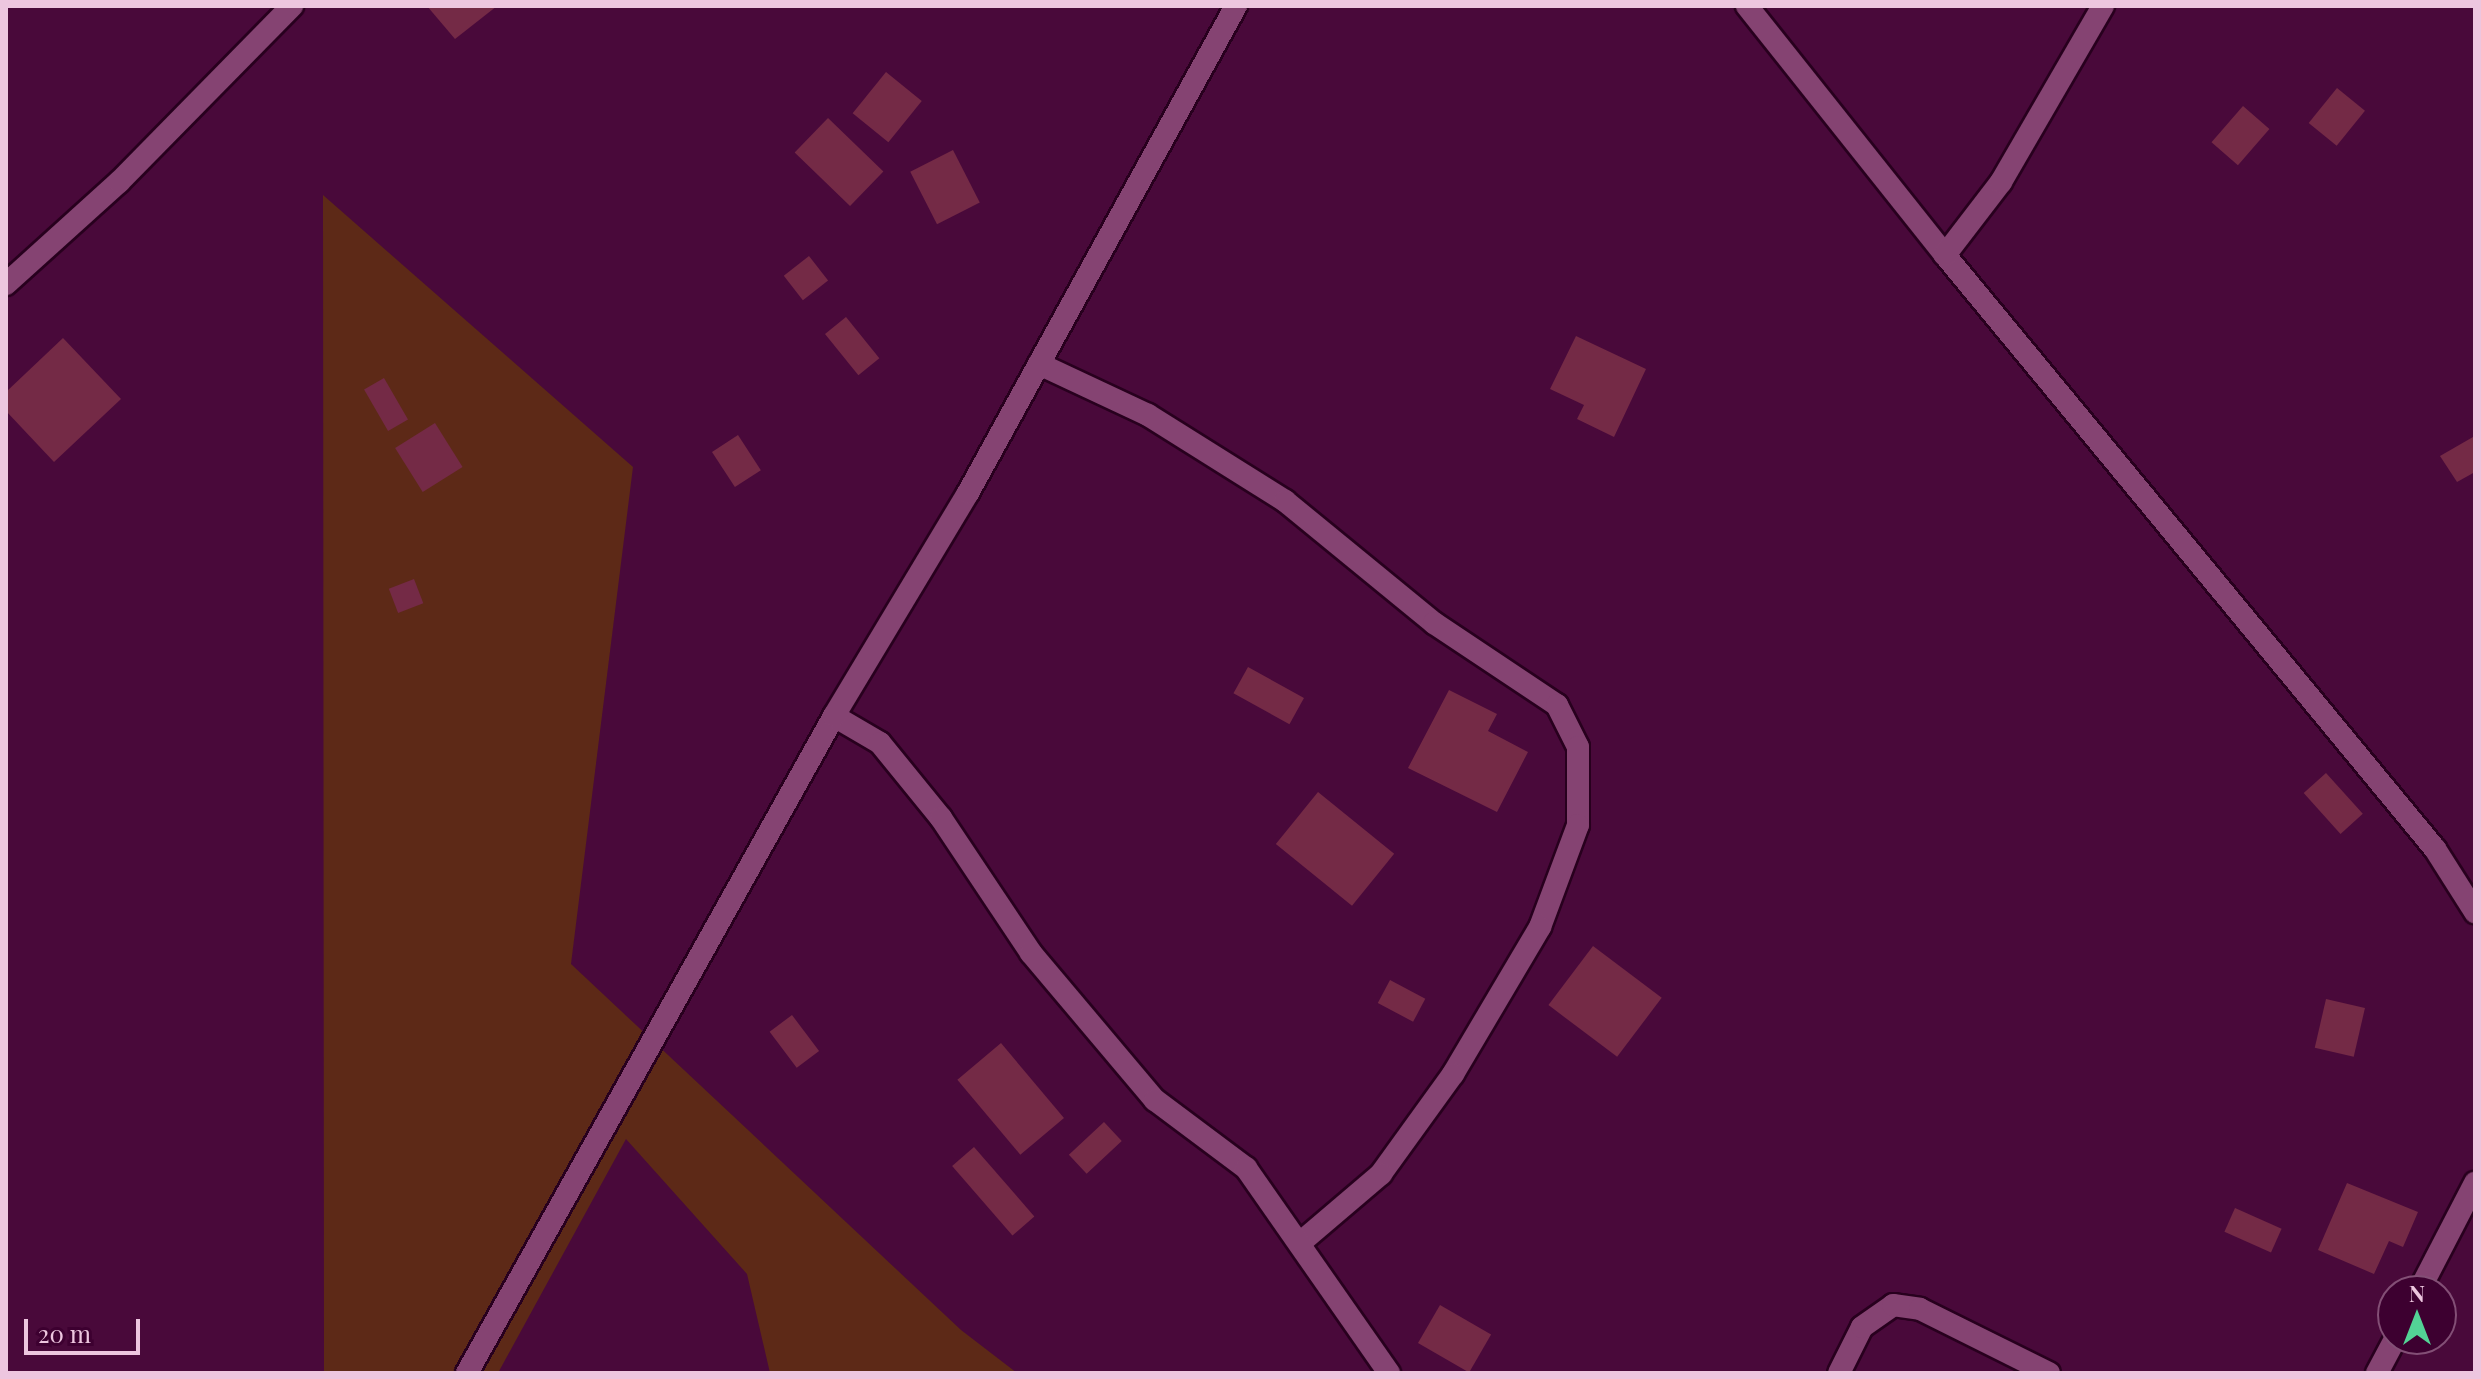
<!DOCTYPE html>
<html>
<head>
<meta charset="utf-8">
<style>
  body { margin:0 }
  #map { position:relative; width:2481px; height:1379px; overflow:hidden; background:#49093a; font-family:"Playfair Display",serif }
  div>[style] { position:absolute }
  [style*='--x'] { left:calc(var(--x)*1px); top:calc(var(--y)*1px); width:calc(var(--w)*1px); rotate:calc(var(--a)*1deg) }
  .green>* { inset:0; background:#5d2917 }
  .building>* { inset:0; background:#742a46; transform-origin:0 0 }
  .roads { filter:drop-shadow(2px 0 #28001e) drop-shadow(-2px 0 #28001e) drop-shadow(0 2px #28001e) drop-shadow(0 -2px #28001e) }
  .minor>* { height:22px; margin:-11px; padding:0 11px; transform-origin:11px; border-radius:11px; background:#854372 }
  span { translate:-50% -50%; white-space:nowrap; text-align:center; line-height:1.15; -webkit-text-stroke:6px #3d0030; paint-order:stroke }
  .frame { position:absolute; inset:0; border:8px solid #edc6df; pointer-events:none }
  .north { position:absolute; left:2377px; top:1275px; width:80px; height:80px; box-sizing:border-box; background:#3d0030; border:2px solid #834f76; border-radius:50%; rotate:0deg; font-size:22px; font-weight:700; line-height:32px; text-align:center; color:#edc6df }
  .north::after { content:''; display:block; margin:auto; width:28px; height:36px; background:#53d396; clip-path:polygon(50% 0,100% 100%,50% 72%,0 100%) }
  .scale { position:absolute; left:24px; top:1319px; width:116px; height:36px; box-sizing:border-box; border:4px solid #edc6df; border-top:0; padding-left:10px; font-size:24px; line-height:28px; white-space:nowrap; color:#edc6df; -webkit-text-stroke:6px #3d0030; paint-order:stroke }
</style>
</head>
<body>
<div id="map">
  <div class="green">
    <div style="clip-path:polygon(323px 195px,633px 467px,571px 964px,961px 1330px,1017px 1373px,770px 1373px,747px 1274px,626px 1139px,498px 1373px,324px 1373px)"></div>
  </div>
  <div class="building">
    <div style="clip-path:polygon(427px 6px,497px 6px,455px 39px)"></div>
    <div style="left:886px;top:72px;width:46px;height:53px;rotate:39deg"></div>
    <div style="left:2337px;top:88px;width:36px;height:45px;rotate:39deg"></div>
    <div style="left:2243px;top:106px;width:35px;height:48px;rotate:41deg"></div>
    <div style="left:828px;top:118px;width:77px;height:48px;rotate:44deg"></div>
    <div style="left:953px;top:150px;width:59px;height:48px;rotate:63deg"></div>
    <div style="left:809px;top:256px;width:31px;height:32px;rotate:52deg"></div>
    <div style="left:846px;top:317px;width:53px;height:27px;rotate:51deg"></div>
    <div style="clip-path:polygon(1576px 336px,1646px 369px,1614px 437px,1577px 419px,1584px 405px,1550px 389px)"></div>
    <div style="clip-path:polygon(63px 338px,121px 399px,54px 462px,6px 411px,6px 392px)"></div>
    <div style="left:384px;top:378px;width:48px;height:23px;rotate:60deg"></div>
    <div style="left:435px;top:423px;width:52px;height:47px;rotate:58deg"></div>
    <div style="left:738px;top:435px;width:42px;height:31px;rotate:57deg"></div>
    <div style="clip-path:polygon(2473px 437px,2475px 472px,2457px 482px,2440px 456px)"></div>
    <div style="left:414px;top:579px;width:26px;height:27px;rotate:69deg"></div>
    <div style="left:1248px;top:667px;width:64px;height:30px;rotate:29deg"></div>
    <div style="clip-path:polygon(1449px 690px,1497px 714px,1488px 731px,1528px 752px,1497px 812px,1408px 768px)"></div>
    <div style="left:2326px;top:773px;width:55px;height:30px;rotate:48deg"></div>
    <div style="left:1318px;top:792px;width:98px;height:67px;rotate:39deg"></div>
    <div style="left:1593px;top:946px;width:86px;height:74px;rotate:37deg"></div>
    <div style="left:1390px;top:980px;width:40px;height:26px;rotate:28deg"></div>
    <div style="left:2326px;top:999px;width:40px;height:50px;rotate:13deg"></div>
    <div style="left:792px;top:1015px;width:45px;height:28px;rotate:53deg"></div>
    <div style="left:1001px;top:1043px;width:98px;height:57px;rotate:50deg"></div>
    <div style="left:1104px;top:1122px;width:26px;height:48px;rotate:47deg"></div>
    <div style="left:974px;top:1147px;width:92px;height:29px;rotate:49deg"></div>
    <div style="clip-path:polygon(2347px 1183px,2418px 1212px,2403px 1247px,2389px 1241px,2374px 1274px,2318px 1250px)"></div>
    <div style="left:2235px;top:1208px;width:51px;height:26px;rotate:24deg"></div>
    <div style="left:1440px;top:1305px;width:59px;height:44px;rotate:30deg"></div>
  </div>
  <div class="roads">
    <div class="minor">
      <div style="--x:1747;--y:6;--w:318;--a:51.5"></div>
      <div style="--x:1945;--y:255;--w:770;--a:50.48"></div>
      <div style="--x:2435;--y:849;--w:75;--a:57.6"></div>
      <div style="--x:1945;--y:255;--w:92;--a:-52.5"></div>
      <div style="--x:2001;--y:182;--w:203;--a:-59.9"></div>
      <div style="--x:6;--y:284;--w:152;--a:-42.1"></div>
      <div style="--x:119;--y:182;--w:247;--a:-45.5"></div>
      <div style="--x:1039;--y:364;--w:120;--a:25.1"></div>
      <div style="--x:1148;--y:415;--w:162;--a:32.1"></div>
      <div style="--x:1285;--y:501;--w:193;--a:39.3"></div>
      <div style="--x:1434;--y:623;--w:148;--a:33.7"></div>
      <div style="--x:1557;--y:705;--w:47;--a:63.4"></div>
      <div style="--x:1578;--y:747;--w:78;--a:90"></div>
      <div style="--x:1578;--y:825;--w:109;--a:110.4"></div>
      <div style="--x:1540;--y:927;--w:171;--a:120.6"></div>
      <div style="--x:1453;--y:1074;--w:123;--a:125.8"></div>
      <div style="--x:1381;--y:1174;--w:106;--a:139.6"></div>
      <div style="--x:834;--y:716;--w:53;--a:30.4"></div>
      <div style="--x:880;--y:743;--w:97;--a:50.9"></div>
      <div style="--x:941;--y:818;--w:162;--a:56.3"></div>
      <div style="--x:1031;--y:953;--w:192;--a:49.9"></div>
      <div style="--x:1155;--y:1100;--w:114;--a:36.8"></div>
      <div style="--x:1246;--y:1168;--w:250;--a:55.1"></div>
      <div style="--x:2419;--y:1291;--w:122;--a:-62.6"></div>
      <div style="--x:467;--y:1373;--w:753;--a:-60.81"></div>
      <div style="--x:834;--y:716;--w:260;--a:-59"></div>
      <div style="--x:968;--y:493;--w:556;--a:-61.18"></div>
      <div style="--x:1839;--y:1373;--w:51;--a:-63.4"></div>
      <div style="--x:1862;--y:1327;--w:38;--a:-35"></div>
      <div style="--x:1893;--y:1305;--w:27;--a:8"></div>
      <div style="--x:1920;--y:1309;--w:144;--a:26.4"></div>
      <div style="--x:2377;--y:1373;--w:38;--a:-62"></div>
    </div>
  </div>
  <div class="frame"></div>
  <div class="north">N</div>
  <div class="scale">20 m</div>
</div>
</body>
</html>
